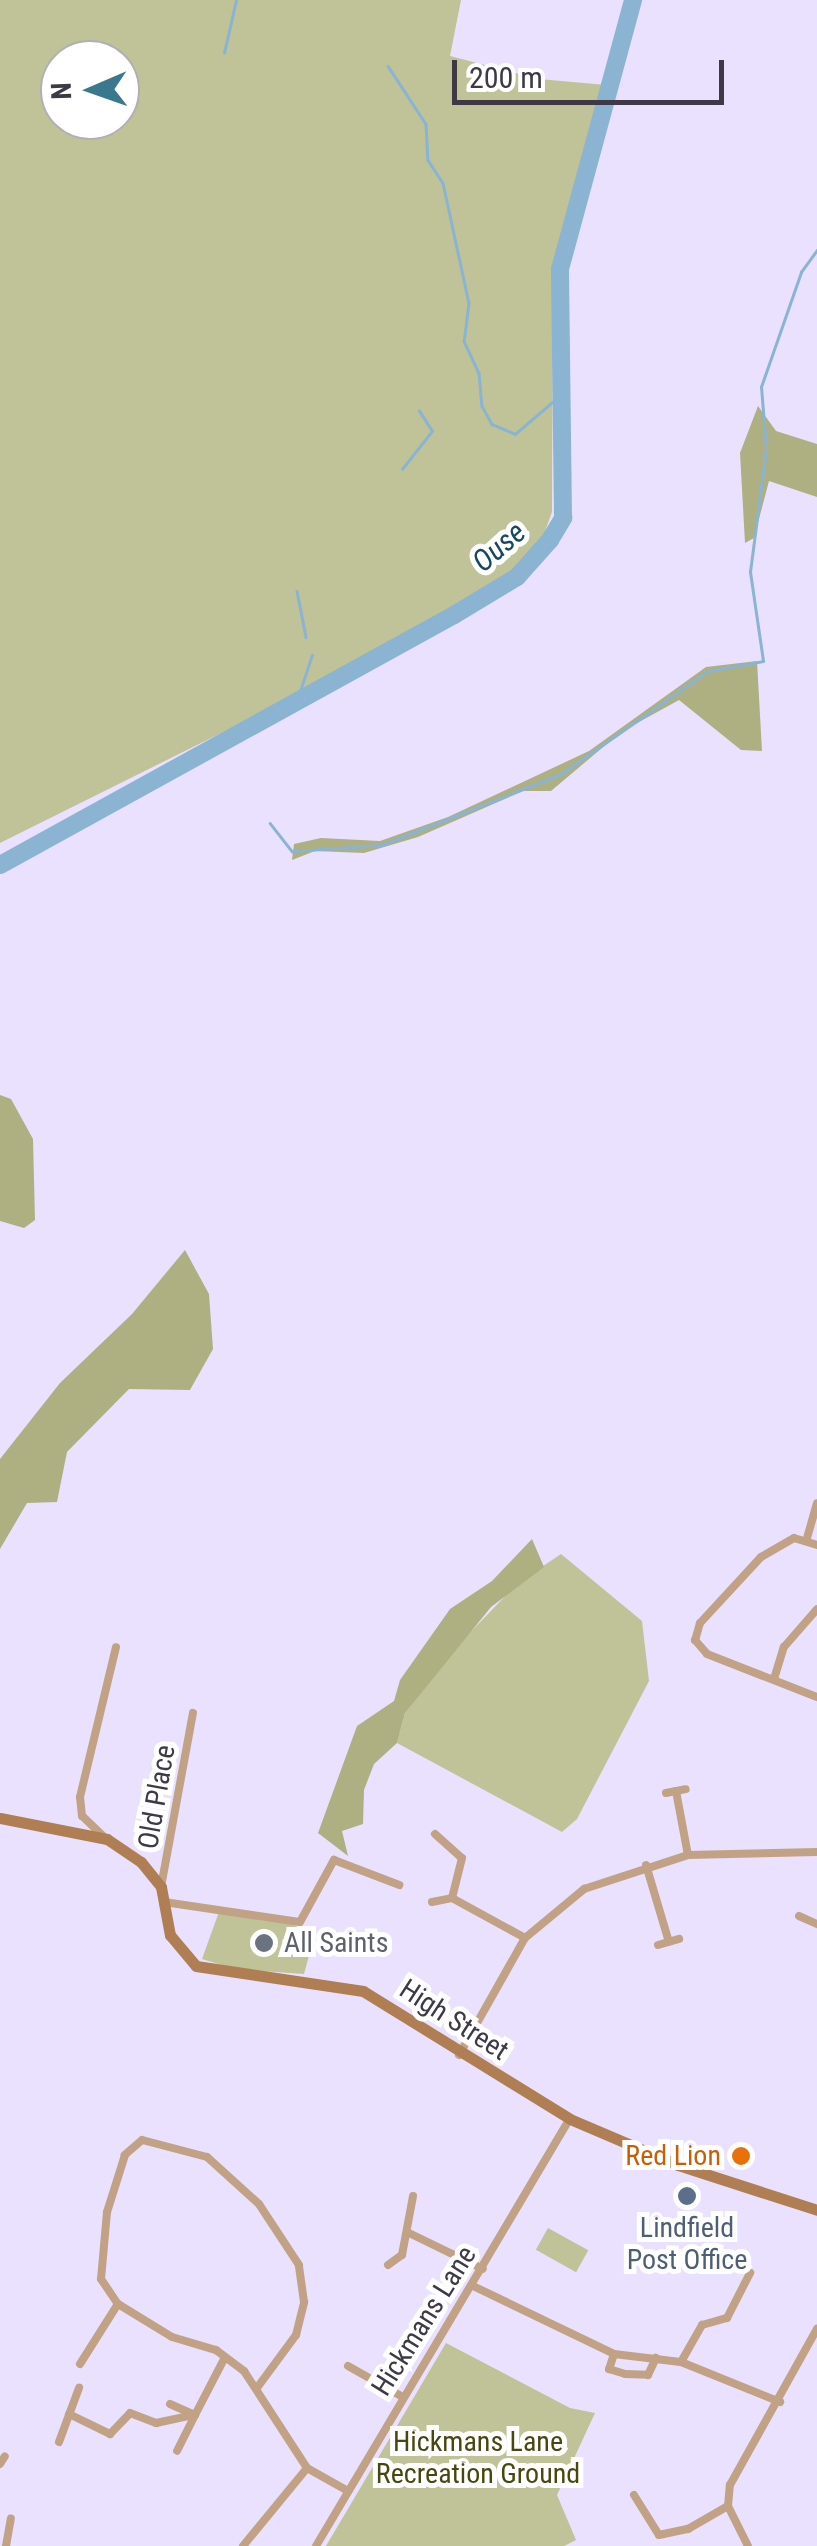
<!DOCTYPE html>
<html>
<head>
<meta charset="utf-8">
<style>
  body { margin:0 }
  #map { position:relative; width:817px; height:2546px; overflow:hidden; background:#e9e1ff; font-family:"Roboto Condensed",sans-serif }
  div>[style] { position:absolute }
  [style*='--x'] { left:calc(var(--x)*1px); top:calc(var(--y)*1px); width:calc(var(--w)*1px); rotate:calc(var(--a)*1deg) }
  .green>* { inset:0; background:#c0c298; transform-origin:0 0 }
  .forest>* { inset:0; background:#aeb082 }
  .stream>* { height:2.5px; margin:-1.25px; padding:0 1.25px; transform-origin:1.25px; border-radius:1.25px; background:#8ab4d2 }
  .river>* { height:18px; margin:-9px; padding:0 9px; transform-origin:9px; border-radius:9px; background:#8ab4d2 }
  .minor>* { height:8px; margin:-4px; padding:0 4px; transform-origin:4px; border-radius:4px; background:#c2a285 }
  .secondary>* { height:11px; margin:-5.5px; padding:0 5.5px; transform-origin:5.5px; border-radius:5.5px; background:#af7f53 }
  .dots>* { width:28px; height:28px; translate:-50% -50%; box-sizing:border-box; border:5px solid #fff; border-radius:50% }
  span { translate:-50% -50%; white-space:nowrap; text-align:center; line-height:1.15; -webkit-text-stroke:10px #fff; paint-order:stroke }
  .street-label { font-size:28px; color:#3d3a46 }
  .worship-label { font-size:28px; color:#5b616d }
  .left { translate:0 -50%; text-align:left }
  .food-label { font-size:28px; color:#c56008 }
  .right { translate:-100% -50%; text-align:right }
  .service-label { font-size:28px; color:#4e5e75 }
  .park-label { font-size:28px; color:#474811 }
  .water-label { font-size:30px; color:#154867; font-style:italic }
  .north { position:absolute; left:40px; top:40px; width:100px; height:100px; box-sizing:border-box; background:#fff; border:2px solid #b1b0b5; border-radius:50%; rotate:268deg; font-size:28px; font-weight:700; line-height:40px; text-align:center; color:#3d3a46 }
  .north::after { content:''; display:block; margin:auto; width:35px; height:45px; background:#3a798d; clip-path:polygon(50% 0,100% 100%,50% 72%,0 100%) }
  .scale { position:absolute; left:452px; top:60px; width:272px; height:45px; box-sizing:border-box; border:5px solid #3d3a46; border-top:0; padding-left:12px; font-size:30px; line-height:35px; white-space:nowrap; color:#3d3a46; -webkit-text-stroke:8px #fff; paint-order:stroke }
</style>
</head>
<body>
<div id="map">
  <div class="green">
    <div style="clip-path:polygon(evenodd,0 0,461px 0,450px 56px,539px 79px,606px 85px,553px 266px,552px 512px,540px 545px,512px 575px,384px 652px,0 843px,0 0,60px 60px,120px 60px,120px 120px,60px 120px,60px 60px)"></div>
    <div style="clip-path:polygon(561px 1554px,642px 1621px,649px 1681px,577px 1819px,562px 1832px,397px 1743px,405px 1713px,455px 1648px,518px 1583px)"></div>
    <div style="clip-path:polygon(220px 1909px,289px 1922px,314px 1937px,304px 1974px,235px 1969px,202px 1959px)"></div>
    <div style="left:548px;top:2228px;width:46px;height:25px;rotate:29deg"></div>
    <div style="clip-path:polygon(446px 2343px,570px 2408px,595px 2413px,557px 2495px,576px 2540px,564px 2546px,326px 2546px)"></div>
  </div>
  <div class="forest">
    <div style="clip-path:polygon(758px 406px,776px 431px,817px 444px,817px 497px,769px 481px,754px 538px,745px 543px,740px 453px)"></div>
    <div style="clip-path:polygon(757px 661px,762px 751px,741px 750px,679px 700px,621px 732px,551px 791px,523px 791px,418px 837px,364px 853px,315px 851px,292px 860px,294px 844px,321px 838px,380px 841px,448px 817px,589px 751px,706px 667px)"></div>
    <div style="clip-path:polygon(0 1095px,11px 1099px,33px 1139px,35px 1220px,24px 1228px,0 1221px)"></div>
    <div style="clip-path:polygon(185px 1250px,209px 1294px,213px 1349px,190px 1390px,129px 1389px,67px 1452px,57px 1502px,27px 1503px,0 1549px,0 1459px,60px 1383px,132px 1314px)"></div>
    <div style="clip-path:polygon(532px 1539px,544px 1567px,491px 1607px,405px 1713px,397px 1743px,374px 1764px,364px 1790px,363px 1824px,342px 1831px,348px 1856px,318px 1833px,357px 1726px,394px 1701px,400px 1680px,450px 1609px,492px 1581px)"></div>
  </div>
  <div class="stream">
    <div style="--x:224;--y:53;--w:54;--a:-77.2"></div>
    <div style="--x:388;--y:66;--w:69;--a:56.8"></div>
    <div style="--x:426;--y:124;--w:36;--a:87"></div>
    <div style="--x:428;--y:160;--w:27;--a:57"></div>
    <div style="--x:443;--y:183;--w:123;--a:77.8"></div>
    <div style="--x:469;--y:303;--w:38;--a:97"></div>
    <div style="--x:464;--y:341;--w:35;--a:65"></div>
    <div style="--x:479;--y:373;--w:33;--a:85"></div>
    <div style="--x:482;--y:406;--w:21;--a:61"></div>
    <div style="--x:492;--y:424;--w:25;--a:23"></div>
    <div style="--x:515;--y:434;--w:55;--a:-40.6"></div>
    <div style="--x:402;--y:469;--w:48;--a:-51.7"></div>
    <div style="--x:432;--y:431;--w:24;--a:-123"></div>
    <div style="--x:297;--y:591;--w:47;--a:78.9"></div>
    <div style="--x:298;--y:697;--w:44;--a:-71.6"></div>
    <div style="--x:270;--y:823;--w:36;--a:52"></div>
    <div style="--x:292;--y:851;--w:90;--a:-3.8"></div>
    <div style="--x:382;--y:845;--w:193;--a:-21.6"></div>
    <div style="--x:561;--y:774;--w:179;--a:-35"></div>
    <div style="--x:708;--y:671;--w:56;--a:-10.3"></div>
    <div style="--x:763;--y:661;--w:90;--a:-98.3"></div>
    <div style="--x:750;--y:572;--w:124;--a:-82.6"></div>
    <div style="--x:766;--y:449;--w:62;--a:-94.6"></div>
    <div style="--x:761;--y:387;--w:122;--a:-70.8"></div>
    <div style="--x:801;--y:272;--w:27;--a:-54"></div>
  </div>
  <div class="river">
    <div style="--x:0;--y:865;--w:518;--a:-28.84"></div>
    <div style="--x:454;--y:615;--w:74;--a:-31.1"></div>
    <div style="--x:517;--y:577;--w:50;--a:-48.3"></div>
    <div style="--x:550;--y:540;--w:26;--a:-59"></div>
    <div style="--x:563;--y:518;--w:249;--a:-90.7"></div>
    <div style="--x:560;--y:269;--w:279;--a:-74.8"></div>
  </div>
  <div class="minor">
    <div style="--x:807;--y:1538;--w:36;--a:-74"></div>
    <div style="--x:817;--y:1545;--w:24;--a:-163"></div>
    <div style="--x:794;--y:1538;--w:38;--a:150"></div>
    <div style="--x:761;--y:1557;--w:90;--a:132.7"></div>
    <div style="--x:700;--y:1623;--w:18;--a:106"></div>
    <div style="--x:695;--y:1640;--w:18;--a:49"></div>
    <div style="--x:707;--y:1654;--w:118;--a:21.4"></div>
    <div style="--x:774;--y:1679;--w:34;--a:-73"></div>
    <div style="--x:784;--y:1647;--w:50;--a:-49"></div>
    <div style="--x:676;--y:1791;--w:65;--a:79.4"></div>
    <div style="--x:666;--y:1793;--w:20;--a:-11"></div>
    <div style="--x:435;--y:1834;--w:36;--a:42"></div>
    <div style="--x:462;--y:1858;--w:41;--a:104"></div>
    <div style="--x:103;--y:1836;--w:29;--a:-136"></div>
    <div style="--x:82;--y:1816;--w:19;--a:-96"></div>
    <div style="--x:80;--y:1797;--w:154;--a:-76.5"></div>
    <div style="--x:646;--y:1865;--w:80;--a:73.4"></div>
    <div style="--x:161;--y:1887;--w:177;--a:-79.6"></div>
    <div style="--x:164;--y:1902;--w:137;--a:8.4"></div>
    <div style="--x:300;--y:1922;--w:71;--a:-61.3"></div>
    <div style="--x:334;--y:1860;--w:70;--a:21"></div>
    <div style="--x:432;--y:1902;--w:20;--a:-11"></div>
    <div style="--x:452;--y:1898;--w:83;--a:28.7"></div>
    <div style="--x:799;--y:1916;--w:20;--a:24"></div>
    <div style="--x:658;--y:1945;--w:22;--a:-16"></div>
    <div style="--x:459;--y:2055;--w:134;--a:-60.6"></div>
    <div style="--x:525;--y:1938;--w:77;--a:-39.7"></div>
    <div style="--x:584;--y:1889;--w:109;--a:-18.1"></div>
    <div style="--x:688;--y:1855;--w:129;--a:-1.3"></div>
    <div style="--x:409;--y:2233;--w:82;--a:25.9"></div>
    <div style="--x:388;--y:2265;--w:17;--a:-36"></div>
    <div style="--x:402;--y:2255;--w:60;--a:-79.4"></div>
    <div style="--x:473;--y:2286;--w:157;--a:25.7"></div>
    <div style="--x:614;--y:2354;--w:67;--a:6.8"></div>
    <div style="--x:681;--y:2362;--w:107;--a:22"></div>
    <div style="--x:614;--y:2354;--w:16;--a:108"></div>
    <div style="--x:609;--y:2369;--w:17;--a:17"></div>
    <div style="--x:625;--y:2374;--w:23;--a:2"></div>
    <div style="--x:648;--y:2375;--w:19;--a:-65"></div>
    <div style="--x:681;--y:2362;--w:43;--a:-60.4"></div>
    <div style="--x:702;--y:2325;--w:26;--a:-16"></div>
    <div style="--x:727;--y:2318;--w:51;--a:-62.9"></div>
    <div style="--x:80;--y:2364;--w:71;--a:-57.7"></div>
    <div style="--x:348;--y:2366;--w:63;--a:29.4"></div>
    <div style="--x:257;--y:2388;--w:66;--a:-53.7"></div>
    <div style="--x:296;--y:2335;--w:34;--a:-76"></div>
    <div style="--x:304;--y:2302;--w:37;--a:-98"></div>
    <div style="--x:299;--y:2265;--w:73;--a:-123.3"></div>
    <div style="--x:259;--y:2204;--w:70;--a:-137.9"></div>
    <div style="--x:207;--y:2157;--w:67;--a:-165.3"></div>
    <div style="--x:142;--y:2140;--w:23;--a:139"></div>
    <div style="--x:125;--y:2155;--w:60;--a:107.5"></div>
    <div style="--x:107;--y:2212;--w:67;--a:95.1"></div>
    <div style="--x:101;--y:2279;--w:30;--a:56"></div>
    <div style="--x:118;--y:2304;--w:63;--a:31.4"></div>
    <div style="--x:172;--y:2337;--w:46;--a:16.5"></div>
    <div style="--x:216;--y:2350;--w:35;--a:37"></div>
    <div style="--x:244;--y:2371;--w:116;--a:57"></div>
    <div style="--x:307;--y:2468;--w:45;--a:29.4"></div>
    <div style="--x:170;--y:2404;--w:27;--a:24"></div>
    <div style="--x:195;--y:2415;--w:40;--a:116.6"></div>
    <div style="--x:69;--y:2414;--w:46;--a:26"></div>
    <div style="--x:110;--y:2434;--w:29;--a:-46"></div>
    <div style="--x:130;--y:2413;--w:28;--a:21"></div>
    <div style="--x:156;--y:2423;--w:40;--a:-12"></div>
    <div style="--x:195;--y:2415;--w:63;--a:-62.6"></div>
    <div style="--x:59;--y:2442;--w:58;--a:-69.7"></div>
    <div style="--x:0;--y:2464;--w:9;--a:-58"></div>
    <div style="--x:634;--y:2495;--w:47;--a:58"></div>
    <div style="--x:659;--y:2535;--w:30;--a:-12"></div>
    <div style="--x:688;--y:2529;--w:46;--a:-29.9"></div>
    <div style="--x:6;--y:2546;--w:28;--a:-80"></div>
    <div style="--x:243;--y:2546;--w:101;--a:-50.6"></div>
    <div style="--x:316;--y:2546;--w:497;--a:-59.3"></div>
    <div style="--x:748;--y:2546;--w:45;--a:-116.6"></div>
    <div style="--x:728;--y:2506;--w:21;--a:-85"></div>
    <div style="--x:730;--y:2485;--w:179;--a:-60.9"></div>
  </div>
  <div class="secondary">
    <div style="--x:0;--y:1818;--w:109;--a:11.1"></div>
    <div style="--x:107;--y:1839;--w:41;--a:34.1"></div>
    <div style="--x:141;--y:1862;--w:32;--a:51"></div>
    <div style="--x:161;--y:1887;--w:49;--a:79.4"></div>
    <div style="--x:170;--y:1935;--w:40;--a:50"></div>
    <div style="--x:196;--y:1966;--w:169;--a:8.5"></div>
    <div style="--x:363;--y:1991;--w:243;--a:31.7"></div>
    <div style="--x:570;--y:2119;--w:117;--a:23.1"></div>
    <div style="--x:678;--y:2165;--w:146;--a:17.9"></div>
  </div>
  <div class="dots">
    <div style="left:264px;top:1943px;background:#6b7280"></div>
    <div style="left:741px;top:2156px;background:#e8710a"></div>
    <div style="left:687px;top:2196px;background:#5c6f8a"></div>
  </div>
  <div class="street-label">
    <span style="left:157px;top:1797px;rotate:-80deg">Old Place</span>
    <span style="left:454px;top:2020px;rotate:33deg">High Street</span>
    <span style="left:424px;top:2321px;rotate:-58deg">Hickmans Lane</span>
  </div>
  <div class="worship-label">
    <span class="left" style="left:284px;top:1943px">All Saints</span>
  </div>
  <div class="food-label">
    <span class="right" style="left:721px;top:2156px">Red Lion</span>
  </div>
  <div class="service-label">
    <span style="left:687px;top:2244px">Lindfield<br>Post Office</span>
  </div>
  <div class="park-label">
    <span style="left:478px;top:2458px">Hickmans Lane<br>Recreation Ground</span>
  </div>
  <div class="water-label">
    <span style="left:499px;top:547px;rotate:-41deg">Ouse</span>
  </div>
  <div class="north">N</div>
  <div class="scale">200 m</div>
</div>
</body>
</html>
